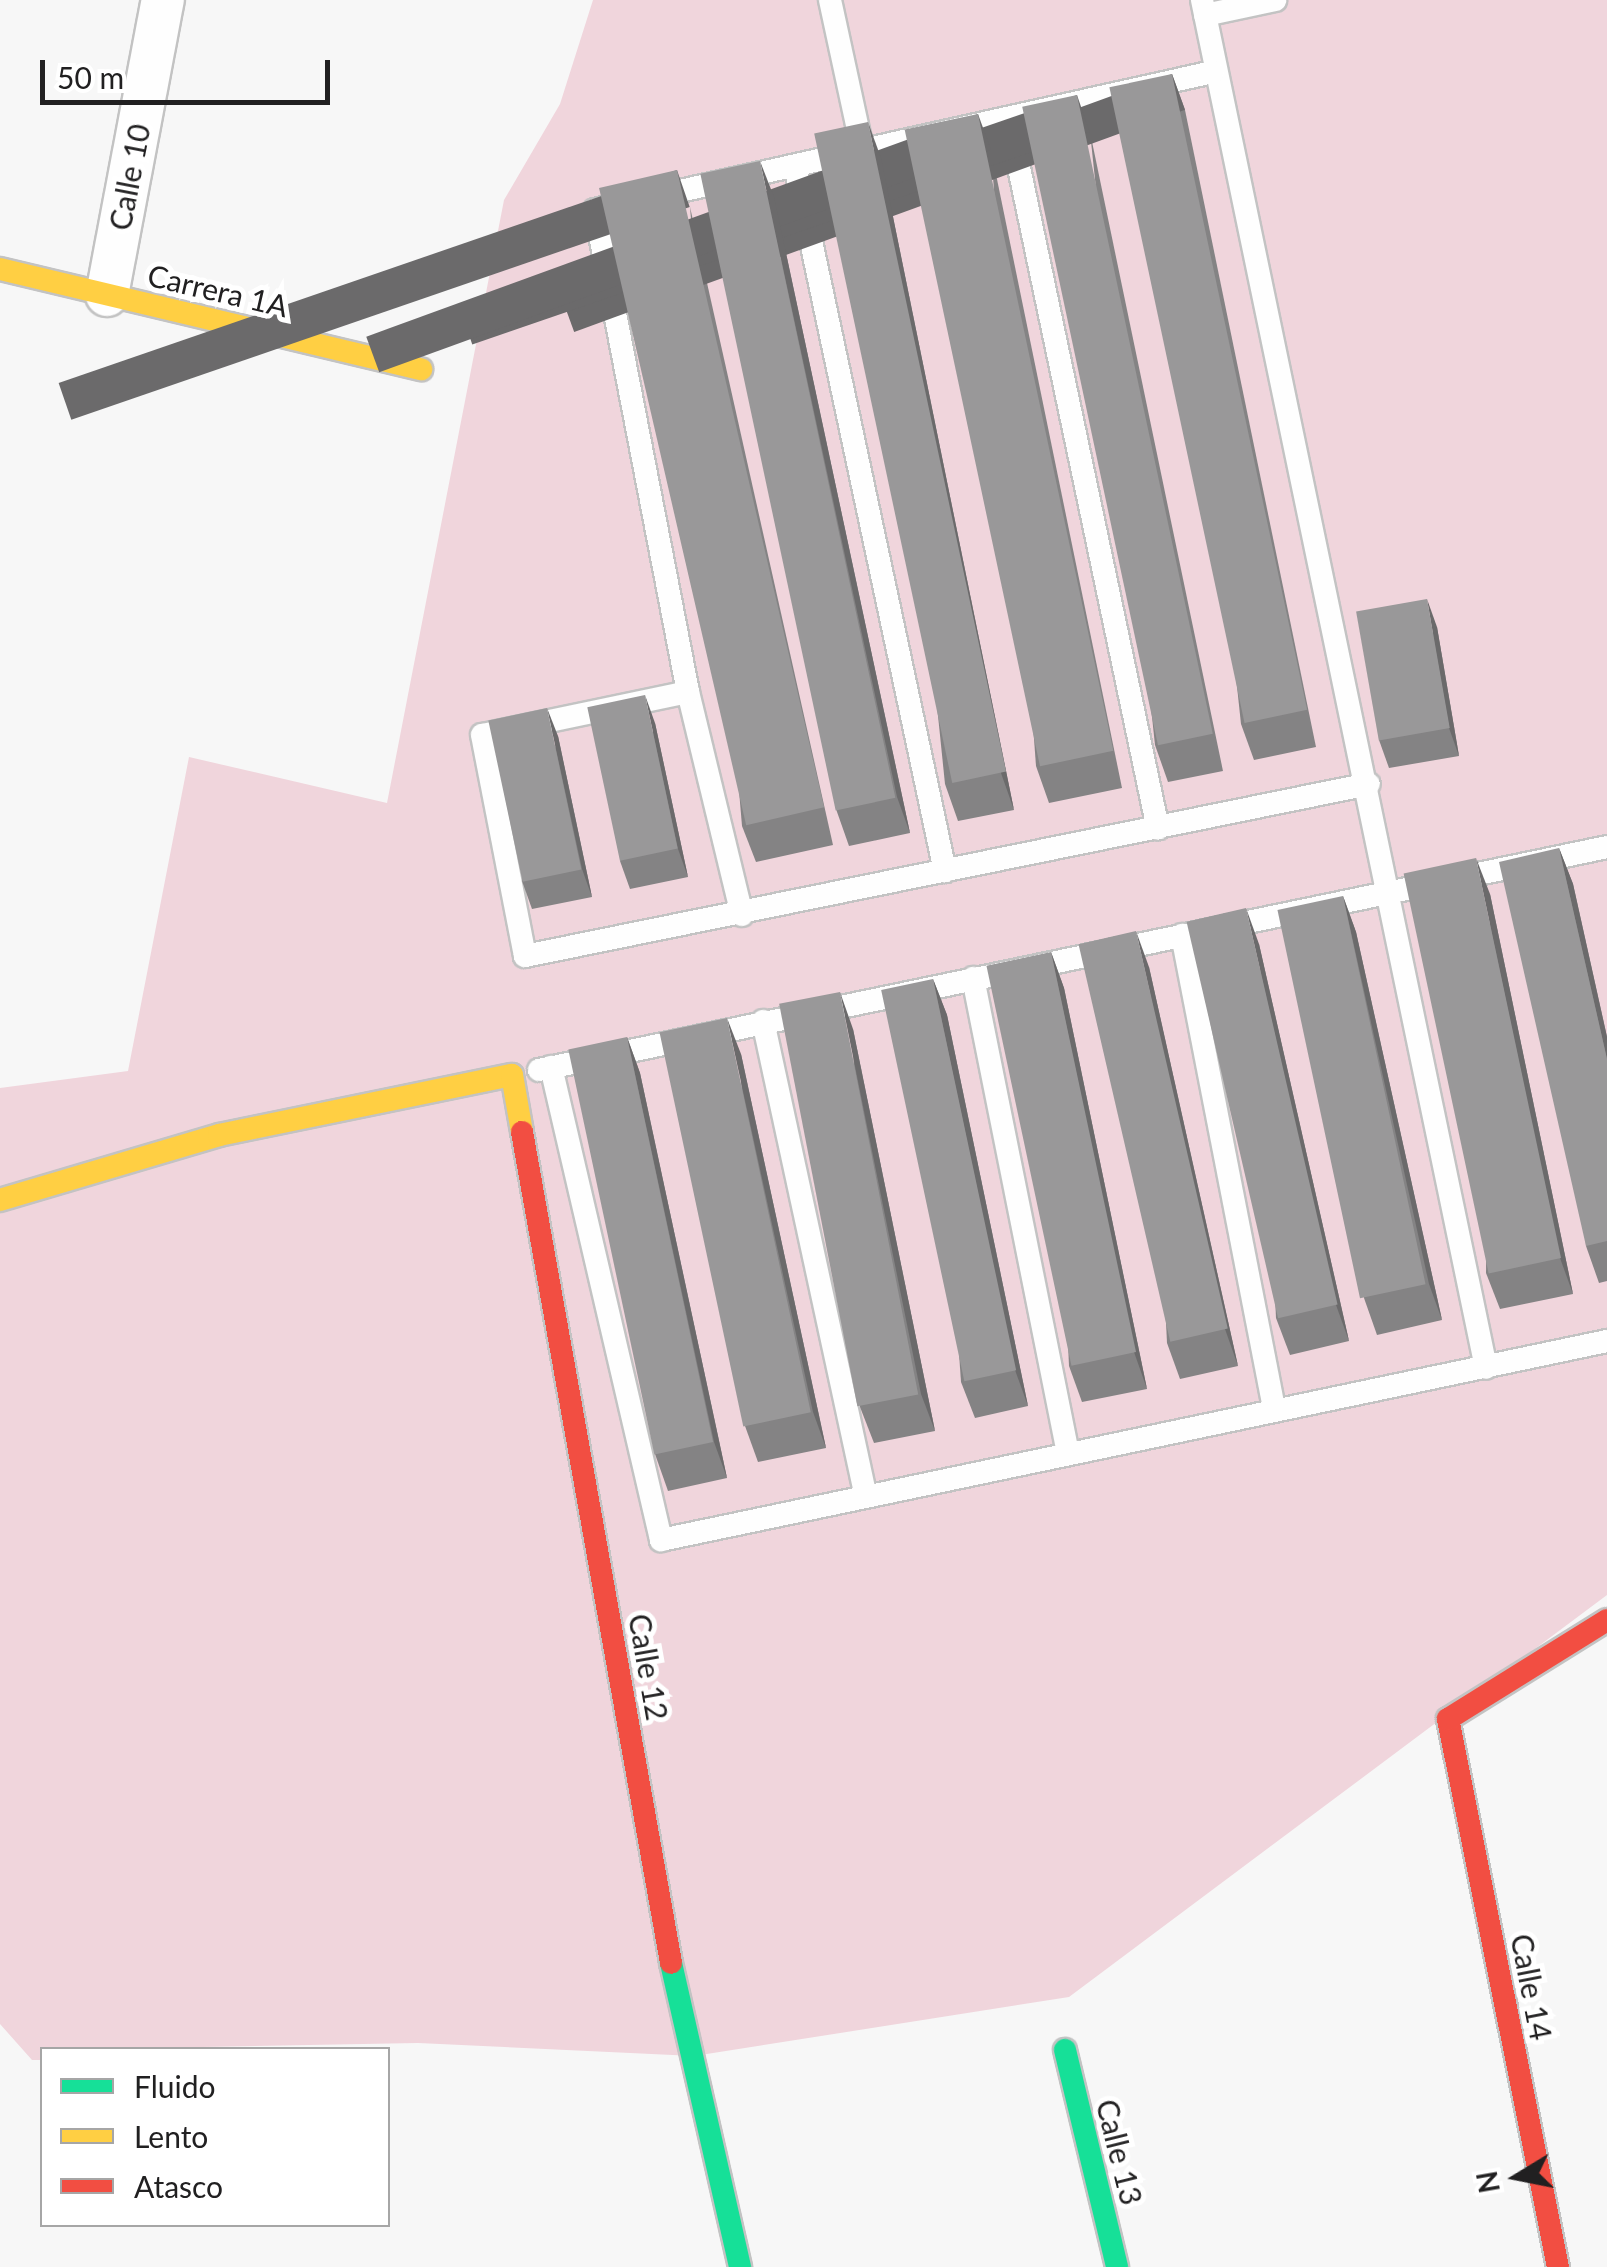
<!DOCTYPE html>
<html>
<head>
<meta charset="utf-8">
<style>
  body { margin:0 }
  #map { position:relative; width:1607px; height:2267px; overflow:hidden; background:#f7f7f7; font-family:Lato,sans-serif }
  div>[style] { position:absolute }
  [style*='--x'] { left:calc(var(--x)*1px); top:calc(var(--y)*1px); width:calc(var(--w)*1px); rotate:calc(var(--a)*1deg) }
  .green>* { inset:0; background:#f0d5dc }
  .roads { filter:drop-shadow(2px 0 #c3c3c3) drop-shadow(-2px 0 #c3c3c3) drop-shadow(0 2px #c3c3c3) drop-shadow(0 -2px #c3c3c3) }
  .lane>* { height:22px; margin:-11px; padding:0 11px; transform-origin:11px; border-radius:11px; background:#fefefe }
  .street>* { height:42px; margin:-21px; padding:0 21px; transform-origin:21px; border-radius:21px; background:#fefefe }
  .fast>* { height:22px; margin:-11px; padding:0 11px; transform-origin:11px; border-radius:11px; background:#16e098 }
  .slow>* { height:22px; margin:-11px; padding:0 11px; transform-origin:11px; border-radius:11px; background:#ffcf43 }
  .jam>* { height:22px; margin:-11px; padding:0 11px; transform-origin:11px; border-radius:11px; background:#f24e42 }
  .wall>* { inset:0; background:#848384 }
  .shaded-wall>* { inset:0; background:#6b6a6b; transform-origin:0 0 }
  .building>* { inset:0; background:#999899; transform-origin:0 0 }
  span { translate:-50% -50%; white-space:nowrap; text-align:center; line-height:1.15; -webkit-text-stroke:10px #fff; paint-order:stroke }
  .street-label { font-size:30px; color:#212021 }
  .legend { position:absolute; left:40px; top:2047px; width:350px; height:180px; box-sizing:border-box; background:#fff; border:2px solid #a6a6a6; margin:0; padding:12px 18px; list-style:none; font-size:30px; color:#212021 }
  .legend li { display:flex; align-items:center; gap:20px; height:50px }
  .legend b { width:50px; border:2px solid #a6a6a6 }
  .north { position:absolute; left:1467px; top:2127px; width:100px; height:100px; -webkit-text-stroke:8px #fff; paint-order:stroke; rotate:260deg; font-size:28px; font-weight:700; line-height:40px; text-align:center; color:#212021 }
  .north::after { content:''; display:block; margin:auto; width:35px; height:45px; background:#212021; clip-path:polygon(50% 0,100% 100%,50% 72%,0 100%) }
  .scale { position:absolute; left:40px; top:60px; width:290px; height:45px; box-sizing:border-box; border:5px solid #212021; border-top:0; padding-left:12px; font-size:30px; line-height:35px; white-space:nowrap; color:#212021; -webkit-text-stroke:8px #fff; paint-order:stroke }
</style>
</head>
<body>
<div id="map">
  <div class="green">
    <div style="clip-path:polygon(593px 0,1607px 0,1607px 1595px,1069px 1997px,694px 2056px,418px 2043px,42px 2050px,42px 2060px,32px 2060px,0 2024px,0 1088px,128px 1071px,189px 757px,387px 803px,504px 200px,560px 104px)"></div>
  </div>
  <div class="roads">
    <div class="lane">
      <div style="--x:830;--y:0;--w:156;--a:77.8"></div>
      <div style="--x:1202;--y:0;--w:1397;--a:78.27"></div>
      <div style="--x:1205;--y:15;--w:72;--a:-12.1"></div>
      <div style="--x:1009;--y:120;--w:724;--a:78.13"></div>
      <div style="--x:795;--y:166;--w:721;--a:77.99"></div>
      <div style="--x:688;--y:692;--w:210;--a:168.2"></div>
      <div style="--x:482;--y:735;--w:225;--a:79"></div>
      <div style="--x:525;--y:956;--w:861;--a:-11.52"></div>
      <div style="--x:742;--y:915;--w:229;--a:-103.6"></div>
      <div style="--x:688;--y:692;--w:491;--a:-100.9"></div>
      <div style="--x:595;--y:210;--w:633;--a:-12.59"></div>
      <div style="--x:1182;--y:935;--w:481;--a:79"></div>
      <div style="--x:973;--y:978;--w:485;--a:78.7"></div>
      <div style="--x:763;--y:1021;--w:486;--a:77.8"></div>
      <div style="--x:551;--y:1067;--w:486;--a:76.9"></div>
      <div style="--x:661;--y:1540;--w:967;--a:-11.88"></div>
      <div style="--x:539;--y:1070;--w:1091;--a:-11.79"></div>
    </div>
    <div class="street">
      <div style="--x:107;--y:295;--w:300;--a:-79.3"></div>
    </div>
    <div class="fast">
      <div style="--x:671;--y:1963;--w:312;--a:77.2"></div>
      <div style="--x:1065;--y:2050;--w:223;--a:76.5"></div>
    </div>
    <div class="slow">
      <div style="--x:0;--y:269;--w:433;--a:13.4"></div>
      <div style="--x:0;--y:1200;--w:228;--a:-16.5"></div>
      <div style="--x:219;--y:1135;--w:299;--a:-11.6"></div>
      <div style="--x:512;--y:1075;--w:58;--a:80"></div>
    </div>
    <div class="jam">
      <div style="--x:522;--y:1132;--w:844;--a:79.83"></div>
      <div style="--x:1558;--y:2267;--w:559;--a:-101.35"></div>
      <div style="--x:1448;--y:1719;--w:187;--a:-31.9"></div>
    </div>
  </div>
  <div class="wall">
    <div style="clip-path:polygon(1172px 74px,1185px 110px,1316px 747px,1254px 760px,1241px 724px)"></div>
    <div style="clip-path:polygon(1090px 132px,1223px 771px,1168px 782px,1155px 745px)"></div>
    <div style="clip-path:polygon(991px 150px,1122px 788px,1049px 803px,1036px 766px)"></div>
    <div style="clip-path:polygon(881px 158px,1014px 810px,958px 821px,945px 784px)"></div>
    <div style="clip-path:polygon(774px 197px,910px 833px,849px 846px,836px 809px)"></div>
    <div style="clip-path:polygon(690px 207px,833px 845px,756px 862px,742px 826px)"></div>
    <div style="clip-path:polygon(1437px 627px,1459px 756px,1389px 768px,1379px 740px)"></div>
    <div style="clip-path:polygon(655px 723px,688px 877px,630px 889px,620px 861px)"></div>
    <div style="clip-path:polygon(558px 736px,592px 897px,532px 909px,522px 881px)"></div>
    <div style="clip-path:polygon(1559px 848px,1573px 884px,1607px 1037px,1607px 1281px,1599px 1283px,1586px 1246px)"></div>
    <div style="clip-path:polygon(1490px 894px,1573px 1294px,1500px 1309px,1486px 1273px)"></div>
    <div style="clip-path:polygon(1343px 896px,1356px 932px,1442px 1320px,1377px 1335px,1364px 1298px)"></div>
    <div style="clip-path:polygon(1259px 944px,1349px 1341px,1290px 1355px,1276px 1318px)"></div>
    <div style="clip-path:polygon(1051px 952px,1064px 988px,1147px 1389px,1082px 1402px,1069px 1366px)"></div>
    <div style="clip-path:polygon(1149px 967px,1238px 1366px,1180px 1379px,1167px 1343px)"></div>
    <div style="clip-path:polygon(933px 979px,947px 1015px,1028px 1406px,975px 1418px,961px 1382px)"></div>
    <div style="clip-path:polygon(853px 1029px,935px 1431px,874px 1443px,860px 1407px)"></div>
    <div style="clip-path:polygon(627px 1037px,640px 1073px,727px 1478px,668px 1491px,655px 1454px)"></div>
    <div style="clip-path:polygon(741px 1054px,826px 1448px,758px 1462px,745px 1426px)"></div>
  </div>
  <div class="shaded-wall">
    <div style="left:1172px;top:74px;width:38px;height:650px;rotate:70deg"></div>
    <div style="left:1077px;top:95px;width:39px;height:653px;rotate:71deg"></div>
    <div style="left:978px;top:114px;width:38px;height:651px;rotate:70deg"></div>
    <div style="clip-path:polygon(868px 122px,881px 158px,1014px 810px,1001px 773px)"></div>
    <div style="clip-path:polygon(760px 161px,774px 197px,910px 833px,897px 797px)"></div>
    <div style="left:677px;top:170px;width:39px;height:654px;rotate:71deg"></div>
    <div style="clip-path:polygon(1427px 599px,1437px 627px,1459px 756px,1449px 728px)"></div>
    <div style="clip-path:polygon(645px 695px,655px 723px,688px 877px,678px 849px)"></div>
    <div style="clip-path:polygon(547px 708px,558px 736px,592px 897px,582px 869px)"></div>
    <div style="clip-path:polygon(1559px 848px,1573px 884px,1607px 1037px,1607px 1059px)"></div>
    <div style="clip-path:polygon(1476px 858px,1490px 894px,1573px 1294px,1560px 1258px)"></div>
    <div style="clip-path:polygon(1343px 896px,1356px 932px,1442px 1320px,1429px 1284px)"></div>
    <div style="clip-path:polygon(1246px 908px,1259px 944px,1349px 1341px,1336px 1305px)"></div>
    <div style="clip-path:polygon(1136px 931px,1149px 967px,1238px 1366px,1225px 1329px)"></div>
    <div style="clip-path:polygon(1051px 952px,1064px 988px,1147px 1389px,1134px 1352px)"></div>
    <div style="clip-path:polygon(933px 979px,947px 1015px,1028px 1406px,1015px 1370px)"></div>
    <div style="clip-path:polygon(840px 992px,853px 1029px,935px 1431px,921px 1394px)"></div>
    <div style="clip-path:polygon(727px 1018px,741px 1054px,826px 1448px,813px 1412px)"></div>
    <div style="clip-path:polygon(627px 1037px,640px 1073px,727px 1478px,714px 1442px)"></div>
  </div>
  <div class="building">
    <div style="left:1172px;top:74px;width:650px;height:64px;rotate:78deg"></div>
    <div style="left:1077px;top:95px;width:653px;height:56px;rotate:78deg"></div>
    <div style="left:978px;top:114px;width:651px;height:75px;rotate:78deg"></div>
    <div style="left:868px;top:122px;width:664px;height:55px;rotate:78deg"></div>
    <div style="left:760px;top:161px;width:651px;height:61px;rotate:78deg"></div>
    <div style="left:677px;top:170px;width:654px;height:80px;rotate:77deg"></div>
    <div style="left:1427px;top:599px;width:131px;height:72px;rotate:80deg"></div>
    <div style="left:645px;top:695px;width:157px;height:59px;rotate:78deg"></div>
    <div style="left:547px;top:708px;width:165px;height:60px;rotate:78deg"></div>
    <div style="clip-path:polygon(1559px 848px,1607px 1059px,1607px 1241px,1586px 1246px,1499px 862px)"></div>
    <div style="left:1476px;top:858px;width:409px;height:74px;rotate:78deg"></div>
    <div style="left:1343px;top:896px;width:397px;height:67px;rotate:78deg"></div>
    <div style="left:1246px;top:908px;width:407px;height:61px;rotate:77deg"></div>
    <div style="left:1136px;top:931px;width:408px;height:59px;rotate:77deg"></div>
    <div style="left:1051px;top:952px;width:409px;height:66px;rotate:78deg"></div>
    <div style="left:933px;top:979px;width:400px;height:53px;rotate:78deg"></div>
    <div style="left:840px;top:992px;width:410px;height:62px;rotate:79deg"></div>
    <div style="left:727px;top:1018px;width:403px;height:69px;rotate:78deg"></div>
    <div style="left:627px;top:1037px;width:414px;height:60px;rotate:78deg"></div>
  </div>
  <div class="street-label">
    <span style="left:129px;top:177px;rotate:-79deg">Calle 10</span>
    <span style="left:218px;top:290px;rotate:13deg">Carrera 1A</span>
    <span style="left:649px;top:1667px;rotate:80deg">Calle 12</span>
    <span style="left:1532px;top:1987px;rotate:79deg">Calle 14</span>
    <span style="left:1120px;top:2152px;rotate:76deg">Calle 13</span>
  </div>
  <ul class="legend">
  <li><b style="height:12px;background:#16e098"></b>Fluido</li>
  <li><b style="height:12px;background:#ffcf43"></b>Lento</li>
  <li><b style="height:12px;background:#f24e42"></b>Atasco</li>
  </ul>
  <div class="north">N</div>
  <div class="scale">50 m</div>
</div>
</body>
</html>
